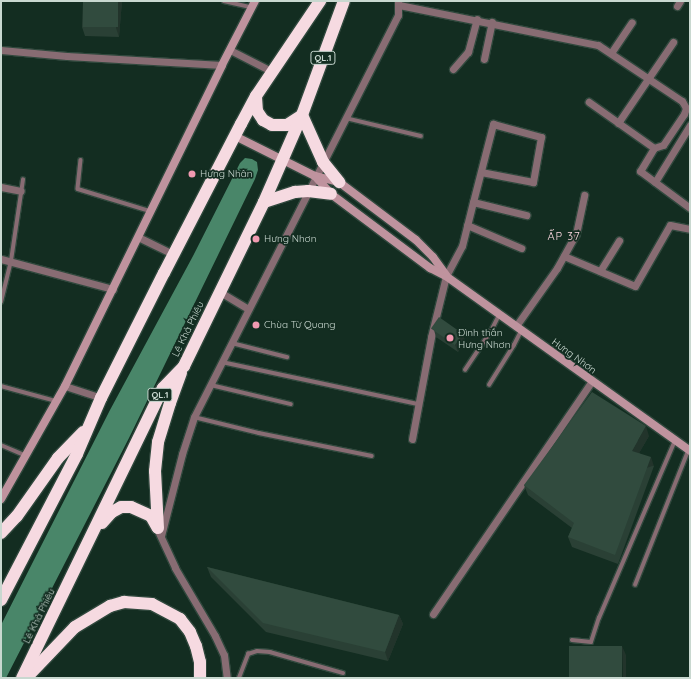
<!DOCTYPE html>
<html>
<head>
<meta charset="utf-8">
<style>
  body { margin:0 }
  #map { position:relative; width:691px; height:679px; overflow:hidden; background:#132d21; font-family:Quicksand,sans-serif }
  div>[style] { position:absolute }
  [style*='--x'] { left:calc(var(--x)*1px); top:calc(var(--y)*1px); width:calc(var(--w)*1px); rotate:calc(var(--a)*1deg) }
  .water>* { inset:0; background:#498669 }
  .roads { filter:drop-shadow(1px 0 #30483d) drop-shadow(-1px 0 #30483d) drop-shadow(0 1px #30483d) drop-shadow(0 -1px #30483d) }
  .lane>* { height:3.5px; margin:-1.75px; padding:0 1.75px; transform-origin:1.75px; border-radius:1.75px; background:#886c73 }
  .street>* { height:7px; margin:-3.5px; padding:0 3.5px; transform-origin:3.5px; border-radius:3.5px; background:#886c73 }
  .secondary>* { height:8px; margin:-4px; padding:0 4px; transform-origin:4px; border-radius:4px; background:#bf939e }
  .highway>* { height:12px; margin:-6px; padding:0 6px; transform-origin:6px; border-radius:6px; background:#f6dae1 }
  .wall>* { inset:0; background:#2a4035 }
  .shaded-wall>* { inset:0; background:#22342b; transform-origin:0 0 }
  .building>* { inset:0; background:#314b3e; transform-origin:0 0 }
  .dots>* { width:11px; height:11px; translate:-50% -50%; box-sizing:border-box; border:2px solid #132d21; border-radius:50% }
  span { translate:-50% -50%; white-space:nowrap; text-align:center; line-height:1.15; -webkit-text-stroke:3.5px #132d21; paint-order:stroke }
  .shield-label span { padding:1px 3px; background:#132d21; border:1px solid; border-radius:3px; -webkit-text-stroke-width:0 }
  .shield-label { font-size:9px; color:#c9d8d0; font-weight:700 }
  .poi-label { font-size:10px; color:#c9d8d0 }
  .left { translate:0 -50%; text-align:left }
  .street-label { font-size:10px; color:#c9d8d0 }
  .neighbourhood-label { font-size:11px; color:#fcd9e1; letter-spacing:1px }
  .frame { position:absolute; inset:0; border:2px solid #c9d8d0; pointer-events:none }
</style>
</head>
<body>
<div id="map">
  <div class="water">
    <div style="clip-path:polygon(245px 158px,252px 159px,257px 162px,258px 170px,255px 179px,129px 438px,6px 678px,1px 678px,1px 625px,110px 410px,193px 256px,240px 163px)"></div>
  </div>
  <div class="roads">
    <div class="lane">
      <div style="--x:224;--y:1;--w:28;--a:13"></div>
      <div style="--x:346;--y:118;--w:77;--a:13.5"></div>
      <div style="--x:81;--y:160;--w:29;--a:96"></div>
      <div style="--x:78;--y:189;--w:75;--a:17"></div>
      <div style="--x:1;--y:302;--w:42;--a:-76.3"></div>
      <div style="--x:11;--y:261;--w:82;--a:-81.6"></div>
      <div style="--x:232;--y:343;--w:57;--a:14.3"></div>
      <div style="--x:222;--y:362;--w:200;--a:12.1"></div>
      <div style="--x:465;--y:370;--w:47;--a:-56.3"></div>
      <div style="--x:491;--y:331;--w:18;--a:-63"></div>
      <div style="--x:211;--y:385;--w:82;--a:13.4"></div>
      <div style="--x:489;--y:385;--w:47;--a:-58"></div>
      <div style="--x:514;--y:345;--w:16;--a:-63"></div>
      <div style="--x:1;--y:386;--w:57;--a:15.3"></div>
      <div style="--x:194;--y:417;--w:67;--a:13.8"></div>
      <div style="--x:259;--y:433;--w:115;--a:11.5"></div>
      <div style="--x:1;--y:445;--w:26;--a:23"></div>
      <div style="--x:635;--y:585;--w:144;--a:-68.4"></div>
      <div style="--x:572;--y:640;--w:19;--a:6"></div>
      <div style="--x:591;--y:642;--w:25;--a:-72"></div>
      <div style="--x:599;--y:618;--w:193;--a:-66.8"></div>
      <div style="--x:239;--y:678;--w:26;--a:-69"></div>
      <div style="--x:248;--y:654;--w:9;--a:-18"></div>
      <div style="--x:257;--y:651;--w:13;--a:4"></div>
      <div style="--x:270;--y:652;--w:76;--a:16"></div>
    </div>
    <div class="street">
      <div style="--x:399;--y:5;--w:203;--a:11.4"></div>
      <div style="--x:598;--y:45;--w:101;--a:33.7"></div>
      <div style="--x:682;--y:101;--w:8;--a:60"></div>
      <div style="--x:686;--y:108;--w:6;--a:108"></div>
      <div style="--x:684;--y:114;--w:37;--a:124"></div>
      <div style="--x:663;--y:145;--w:9;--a:162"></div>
      <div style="--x:654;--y:148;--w:80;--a:-144.7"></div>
      <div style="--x:677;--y:6;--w:6;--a:-59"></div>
      <div style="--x:1;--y:50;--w:66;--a:5.2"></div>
      <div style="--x:67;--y:56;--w:155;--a:3.3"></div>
      <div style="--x:230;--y:50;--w:48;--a:27.1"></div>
      <div style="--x:611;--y:53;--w:37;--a:-56"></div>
      <div style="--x:484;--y:59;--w:38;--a:-78"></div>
      <div style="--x:453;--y:69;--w:23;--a:-49"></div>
      <div style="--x:468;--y:52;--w:34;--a:-75"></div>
      <div style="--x:618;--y:123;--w:98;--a:-55.8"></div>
      <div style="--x:654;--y:148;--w:27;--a:121"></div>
      <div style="--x:640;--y:171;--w:62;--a:36.5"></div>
      <div style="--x:655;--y:182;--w:67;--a:-58.4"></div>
      <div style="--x:1;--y:187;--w:20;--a:11"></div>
      <div style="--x:473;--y:202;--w:81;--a:-75.6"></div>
      <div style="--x:493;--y:124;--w:50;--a:15.2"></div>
      <div style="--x:541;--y:137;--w:46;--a:100.1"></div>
      <div style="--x:533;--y:182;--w:53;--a:-169.1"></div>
      <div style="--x:467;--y:225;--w:59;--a:23.1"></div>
      <div style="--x:138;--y:237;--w:39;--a:26"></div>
      <div style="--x:564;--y:256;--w:77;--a:22.9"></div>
      <div style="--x:635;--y:286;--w:70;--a:-60.2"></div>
      <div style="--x:670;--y:225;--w:20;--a:11"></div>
      <div style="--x:1;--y:259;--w:116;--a:15"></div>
      <div style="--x:600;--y:271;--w:36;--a:-58"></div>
      <div style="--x:220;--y:292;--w:33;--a:31"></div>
      <div style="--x:516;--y:326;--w:71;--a:-54.7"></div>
      <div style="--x:557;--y:268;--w:39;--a:-61"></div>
      <div style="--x:576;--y:234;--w:40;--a:-78"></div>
      <div style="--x:65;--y:386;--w:38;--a:18"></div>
      <div style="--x:412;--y:439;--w:104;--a:-79.4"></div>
      <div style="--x:431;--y:337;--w:63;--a:-76.2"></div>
      <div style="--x:446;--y:276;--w:34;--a:-62"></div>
      <div style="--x:462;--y:246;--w:45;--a:-76"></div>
      <div style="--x:473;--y:202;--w:55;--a:13.8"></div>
      <div style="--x:159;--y:533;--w:38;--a:65"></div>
      <div style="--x:175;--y:568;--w:79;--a:59.5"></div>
      <div style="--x:215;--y:636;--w:21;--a:65"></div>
      <div style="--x:224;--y:655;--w:23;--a:83"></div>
      <div style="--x:161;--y:536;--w:85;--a:-75.6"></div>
      <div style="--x:182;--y:454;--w:39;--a:-72"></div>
      <div style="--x:194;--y:417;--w:451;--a:-63.1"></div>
      <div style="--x:398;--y:15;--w:14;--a:-90"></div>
      <div style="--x:433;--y:614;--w:282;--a:-55.7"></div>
    </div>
    <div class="secondary">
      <div style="--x:235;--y:136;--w:89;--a:26.6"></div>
      <div style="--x:315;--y:176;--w:25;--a:14"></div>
      <div style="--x:339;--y:182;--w:96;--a:37"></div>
      <div style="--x:416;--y:240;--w:24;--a:45"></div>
      <div style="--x:433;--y:257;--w:22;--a:54"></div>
      <div style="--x:315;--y:176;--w:24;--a:48"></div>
      <div style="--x:331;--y:194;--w:124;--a:36.8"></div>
      <div style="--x:430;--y:268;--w:18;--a:27"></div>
      <div style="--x:446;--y:276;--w:300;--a:35.6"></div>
      <div style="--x:1;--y:499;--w:130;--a:-60.5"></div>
      <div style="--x:65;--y:386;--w:357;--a:-63.9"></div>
      <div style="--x:222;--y:65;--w:72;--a:-62.7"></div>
    </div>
    <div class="highway">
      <div style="--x:256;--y:97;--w:14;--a:86"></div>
      <div style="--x:257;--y:111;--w:11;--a:56"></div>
      <div style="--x:263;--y:120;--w:10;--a:29"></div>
      <div style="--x:272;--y:125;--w:15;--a:0"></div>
      <div style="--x:287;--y:125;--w:17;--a:-33"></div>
      <div style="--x:302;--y:115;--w:51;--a:65.9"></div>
      <div style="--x:323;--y:162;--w:26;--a:51"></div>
      <div style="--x:264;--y:202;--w:33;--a:-18"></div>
      <div style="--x:295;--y:192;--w:13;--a:-4"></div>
      <div style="--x:308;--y:191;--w:23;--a:7"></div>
      <div style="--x:102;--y:523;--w:15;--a:-48"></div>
      <div style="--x:112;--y:512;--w:10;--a:-29"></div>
      <div style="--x:121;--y:507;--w:10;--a:0"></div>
      <div style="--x:131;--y:507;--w:22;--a:24"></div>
      <div style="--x:151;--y:516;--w:13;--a:61"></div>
      <div style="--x:158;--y:528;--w:57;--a:-93"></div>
      <div style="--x:155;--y:471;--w:29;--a:-84"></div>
      <div style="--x:158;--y:442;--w:41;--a:-72.9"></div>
      <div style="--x:170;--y:403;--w:32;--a:-70"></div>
      <div style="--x:1;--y:533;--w:23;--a:-47"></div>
      <div style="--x:17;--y:516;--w:71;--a:-54.7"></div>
      <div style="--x:58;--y:458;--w:36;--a:-46"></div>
      <div style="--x:1;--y:600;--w:165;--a:-62.5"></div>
      <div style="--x:77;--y:454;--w:61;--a:-66.8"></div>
      <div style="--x:101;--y:398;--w:140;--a:-63.3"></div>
      <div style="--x:164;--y:273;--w:168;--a:-62.7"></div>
      <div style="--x:241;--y:124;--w:32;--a:-62"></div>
      <div style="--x:256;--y:96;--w:115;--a:-56"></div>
      <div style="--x:27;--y:677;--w:69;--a:-46.2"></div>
      <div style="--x:75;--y:627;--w:41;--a:-31"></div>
      <div style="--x:110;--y:606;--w:15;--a:-16"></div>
      <div style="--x:124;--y:602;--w:28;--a:4"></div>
      <div style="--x:152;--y:604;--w:32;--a:28"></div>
      <div style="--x:180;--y:619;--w:16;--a:52"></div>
      <div style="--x:190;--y:632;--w:15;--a:67"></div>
      <div style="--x:196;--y:646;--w:16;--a:76"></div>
      <div style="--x:200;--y:662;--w:16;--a:90"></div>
      <div style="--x:22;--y:678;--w:322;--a:-64.1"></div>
      <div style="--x:163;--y:388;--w:30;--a:-46"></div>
      <div style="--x:184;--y:366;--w:182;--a:-64"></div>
      <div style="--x:264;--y:202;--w:95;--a:-66.4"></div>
      <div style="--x:302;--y:115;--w:121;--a:-69.8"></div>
    </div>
  </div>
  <div class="wall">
    <div style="clip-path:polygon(83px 1px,122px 1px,119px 37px,85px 36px,82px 27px)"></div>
    <div style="clip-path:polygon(434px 330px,463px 334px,465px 341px,458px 352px,436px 337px)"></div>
    <div style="clip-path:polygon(649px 436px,639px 453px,654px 466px,618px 564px,572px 547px,568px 537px,572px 528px,528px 495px,524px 485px)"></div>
    <div style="clip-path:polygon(207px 567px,399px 615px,403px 624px,388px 661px,266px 632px,211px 577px)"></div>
  </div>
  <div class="shaded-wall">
    <div style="clip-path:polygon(118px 1px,122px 1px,119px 37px,116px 28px)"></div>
    <div style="clip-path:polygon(463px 334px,465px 341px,458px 352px,455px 345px)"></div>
    <div style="clip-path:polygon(646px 426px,649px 436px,635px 460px,632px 451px)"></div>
    <div style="left:651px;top:457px;width:9px;height:104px;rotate:72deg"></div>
    <div style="clip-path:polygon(399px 615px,403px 624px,388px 661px,385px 652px)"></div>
    <div style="clip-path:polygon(622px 646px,626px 655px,626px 678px,623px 678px)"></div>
  </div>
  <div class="building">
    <div style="left:83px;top:1px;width:35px;height:26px"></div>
    <div style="left:439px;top:317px;width:29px;height:14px;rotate:35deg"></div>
    <div style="clip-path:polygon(592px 392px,646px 426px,632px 451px,651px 457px,615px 555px,568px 537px,574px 523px,524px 485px)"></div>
    <div style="clip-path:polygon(207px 567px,399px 615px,385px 652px,263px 623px)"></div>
    <div style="left:569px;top:646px;width:53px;height:32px"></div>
  </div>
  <div class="dots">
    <div style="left:192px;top:174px;background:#f19ab1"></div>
    <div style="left:256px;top:239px;background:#f19ab1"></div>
    <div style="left:256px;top:325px;background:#f19ab1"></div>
    <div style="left:450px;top:338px;background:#f19ab1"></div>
  </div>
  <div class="shield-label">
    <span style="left:323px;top:58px">QL.1</span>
    <span style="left:160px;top:395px">QL.1</span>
  </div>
  <div class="poi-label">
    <span class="left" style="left:200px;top:174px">Hưng Nhân</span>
    <span class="left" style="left:264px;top:239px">Hưng Nhơn</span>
    <span class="left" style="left:264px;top:325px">Chùa Từ Quang</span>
    <span class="left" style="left:458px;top:338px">Đình thần<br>Hưng Nhơn</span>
  </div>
  <div class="street-label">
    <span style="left:188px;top:329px;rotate:-64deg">Lê Khả Phiêu</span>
    <span style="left:574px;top:356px;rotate:36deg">Hưng Nhơn</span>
    <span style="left:39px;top:616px;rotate:-64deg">Lê Khả Phiêu</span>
  </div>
  <div class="neighbourhood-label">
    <span style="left:564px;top:236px">ẤP 37</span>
  </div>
  <div class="frame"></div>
</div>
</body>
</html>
